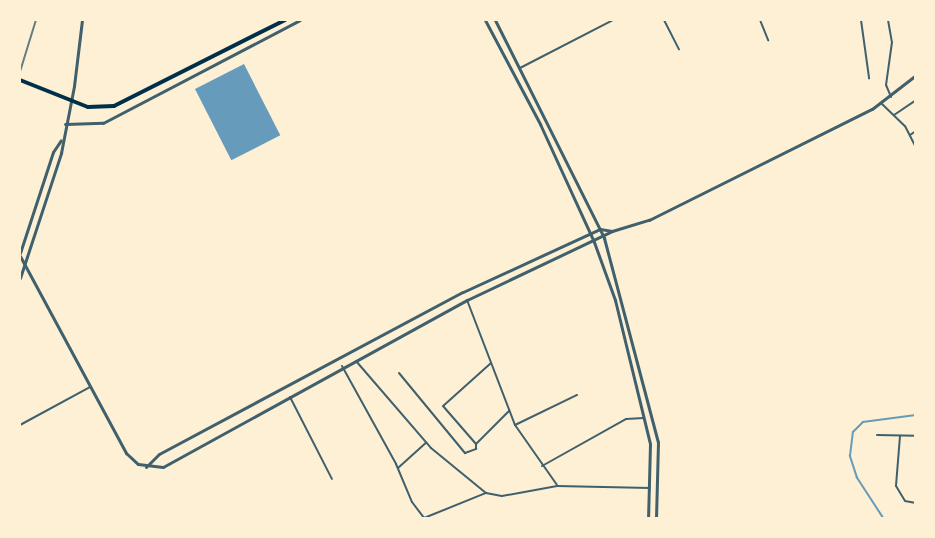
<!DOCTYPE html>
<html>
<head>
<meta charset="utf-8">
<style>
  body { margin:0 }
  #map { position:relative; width:935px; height:538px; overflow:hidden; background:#fdf0d5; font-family:"Public Sans",sans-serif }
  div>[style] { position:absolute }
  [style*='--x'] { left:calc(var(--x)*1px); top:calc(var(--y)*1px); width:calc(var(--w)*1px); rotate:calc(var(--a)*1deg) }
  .water>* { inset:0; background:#669bbc; transform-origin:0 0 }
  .stream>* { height:1.5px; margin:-0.75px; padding:0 0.75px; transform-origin:0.75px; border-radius:0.75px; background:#669bbc }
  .minor>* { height:2px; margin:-1px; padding:0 1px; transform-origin:1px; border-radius:1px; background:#3f606c }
  .tertiary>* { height:3px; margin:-1.5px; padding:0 1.5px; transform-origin:1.5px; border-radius:1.5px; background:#3f606c }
  .secondary>* { height:4px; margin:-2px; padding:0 2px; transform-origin:2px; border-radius:2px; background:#003049 }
  .rail>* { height:1.5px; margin:-0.75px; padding:0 0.75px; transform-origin:0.75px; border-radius:0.75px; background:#657d81 }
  span { translate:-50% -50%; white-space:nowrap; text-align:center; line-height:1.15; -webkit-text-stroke:4.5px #fdf0d5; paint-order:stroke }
  .frame { position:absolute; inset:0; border:21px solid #fdf0d5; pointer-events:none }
</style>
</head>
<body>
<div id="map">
  <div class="water">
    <div style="left:244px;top:64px;width:80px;height:55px;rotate:63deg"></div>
  </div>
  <div class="stream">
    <div style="--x:883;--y:518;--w:48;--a:-123"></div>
    <div style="--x:857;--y:478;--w:23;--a:-108"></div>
    <div style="--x:850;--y:456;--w:24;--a:-83"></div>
    <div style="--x:853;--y:432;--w:14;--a:-45"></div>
    <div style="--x:863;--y:422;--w:53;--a:-7.5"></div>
  </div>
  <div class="minor">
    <div style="--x:664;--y:20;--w:33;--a:63"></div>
    <div style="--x:760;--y:20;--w:22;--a:68"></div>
    <div style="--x:861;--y:20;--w:59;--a:82.1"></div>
    <div style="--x:888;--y:20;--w:22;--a:80"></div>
    <div style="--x:892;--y:42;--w:43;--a:97.9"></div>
    <div style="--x:886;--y:85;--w:13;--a:67"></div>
    <div style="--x:520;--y:68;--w:105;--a:-27.3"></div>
    <div style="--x:881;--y:103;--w:33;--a:44"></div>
    <div style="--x:905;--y:126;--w:25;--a:63"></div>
    <div style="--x:894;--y:115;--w:27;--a:-34"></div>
    <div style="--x:910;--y:135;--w:7;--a:-34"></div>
    <div style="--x:467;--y:300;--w:134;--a:69"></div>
    <div style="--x:515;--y:425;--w:73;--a:55"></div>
    <div style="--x:356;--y:361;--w:115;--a:49.2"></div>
    <div style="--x:431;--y:448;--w:71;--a:39.3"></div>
    <div style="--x:486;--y:493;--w:16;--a:11"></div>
    <div style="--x:502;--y:496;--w:56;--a:-10.3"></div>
    <div style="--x:557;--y:486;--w:93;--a:1.2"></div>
    <div style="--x:491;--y:363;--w:64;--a:138.1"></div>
    <div style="--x:443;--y:406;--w:50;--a:49"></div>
    <div style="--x:476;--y:444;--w:47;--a:-45"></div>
    <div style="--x:342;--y:366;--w:112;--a:61.1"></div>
    <div style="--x:396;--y:464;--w:41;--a:67.2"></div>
    <div style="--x:412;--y:502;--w:20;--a:53"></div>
    <div style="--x:424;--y:518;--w:67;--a:-22"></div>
    <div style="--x:399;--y:373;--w:104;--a:50.5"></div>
    <div style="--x:465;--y:453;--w:12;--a:-20"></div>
    <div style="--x:476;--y:449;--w:5;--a:-90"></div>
    <div style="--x:290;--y:397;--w:92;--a:62.9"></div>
    <div style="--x:20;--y:425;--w:80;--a:-28.5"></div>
    <div style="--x:515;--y:425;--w:69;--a:-25.8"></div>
    <div style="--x:877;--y:435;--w:39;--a:1"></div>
    <div style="--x:900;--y:436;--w:50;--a:94.6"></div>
    <div style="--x:896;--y:486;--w:17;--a:59"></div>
    <div style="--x:905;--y:501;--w:11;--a:10"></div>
    <div style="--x:542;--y:466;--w:96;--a:-29.2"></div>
    <div style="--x:626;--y:419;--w:18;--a:-3"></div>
    <div style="--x:398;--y:468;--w:38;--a:-42"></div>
  </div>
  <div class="tertiary">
    <div style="--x:485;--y:20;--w:118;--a:62.1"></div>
    <div style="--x:540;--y:124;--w:130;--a:65.4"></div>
    <div style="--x:594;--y:242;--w:62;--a:70.1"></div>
    <div style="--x:615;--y:300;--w:148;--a:76.3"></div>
    <div style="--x:650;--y:444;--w:74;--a:91.5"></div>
    <div style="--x:495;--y:20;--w:244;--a:63.4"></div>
    <div style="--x:604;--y:238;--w:211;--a:75.2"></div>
    <div style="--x:658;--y:442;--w:76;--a:91.5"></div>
    <div style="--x:65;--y:124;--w:38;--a:-2"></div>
    <div style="--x:103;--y:123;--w:222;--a:-27.6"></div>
    <div style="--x:20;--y:253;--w:106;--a:-71.9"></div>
    <div style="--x:53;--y:152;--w:14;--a:-56"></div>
    <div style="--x:20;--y:256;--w:224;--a:61.7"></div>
    <div style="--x:126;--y:453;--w:16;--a:43"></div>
    <div style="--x:138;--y:464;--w:25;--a:7"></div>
    <div style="--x:163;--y:467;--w:347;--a:-28.8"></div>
    <div style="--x:467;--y:300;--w:161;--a:-25.4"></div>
    <div style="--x:20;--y:278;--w:132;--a:-71.8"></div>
    <div style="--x:61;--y:153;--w:68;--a:-79"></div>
    <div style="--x:74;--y:86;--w:66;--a:-83.1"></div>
    <div style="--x:146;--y:467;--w:18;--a:-45"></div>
    <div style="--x:159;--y:454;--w:344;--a:-28.1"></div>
    <div style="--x:463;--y:292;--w:151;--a:-24.7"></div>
    <div style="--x:600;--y:229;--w:12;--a:9"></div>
    <div style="--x:612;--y:231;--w:39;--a:-17"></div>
    <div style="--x:649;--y:220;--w:249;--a:-26.5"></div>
    <div style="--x:872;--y:109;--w:56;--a:-37.7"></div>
  </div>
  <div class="secondary">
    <div style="--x:20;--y:80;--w:73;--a:21.7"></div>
    <div style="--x:88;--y:107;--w:26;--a:-2"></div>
    <div style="--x:114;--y:106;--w:191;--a:-26.7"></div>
  </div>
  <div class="rail">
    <div style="--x:20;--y:72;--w:54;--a:-72.9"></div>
  </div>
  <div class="frame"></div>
</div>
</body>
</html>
